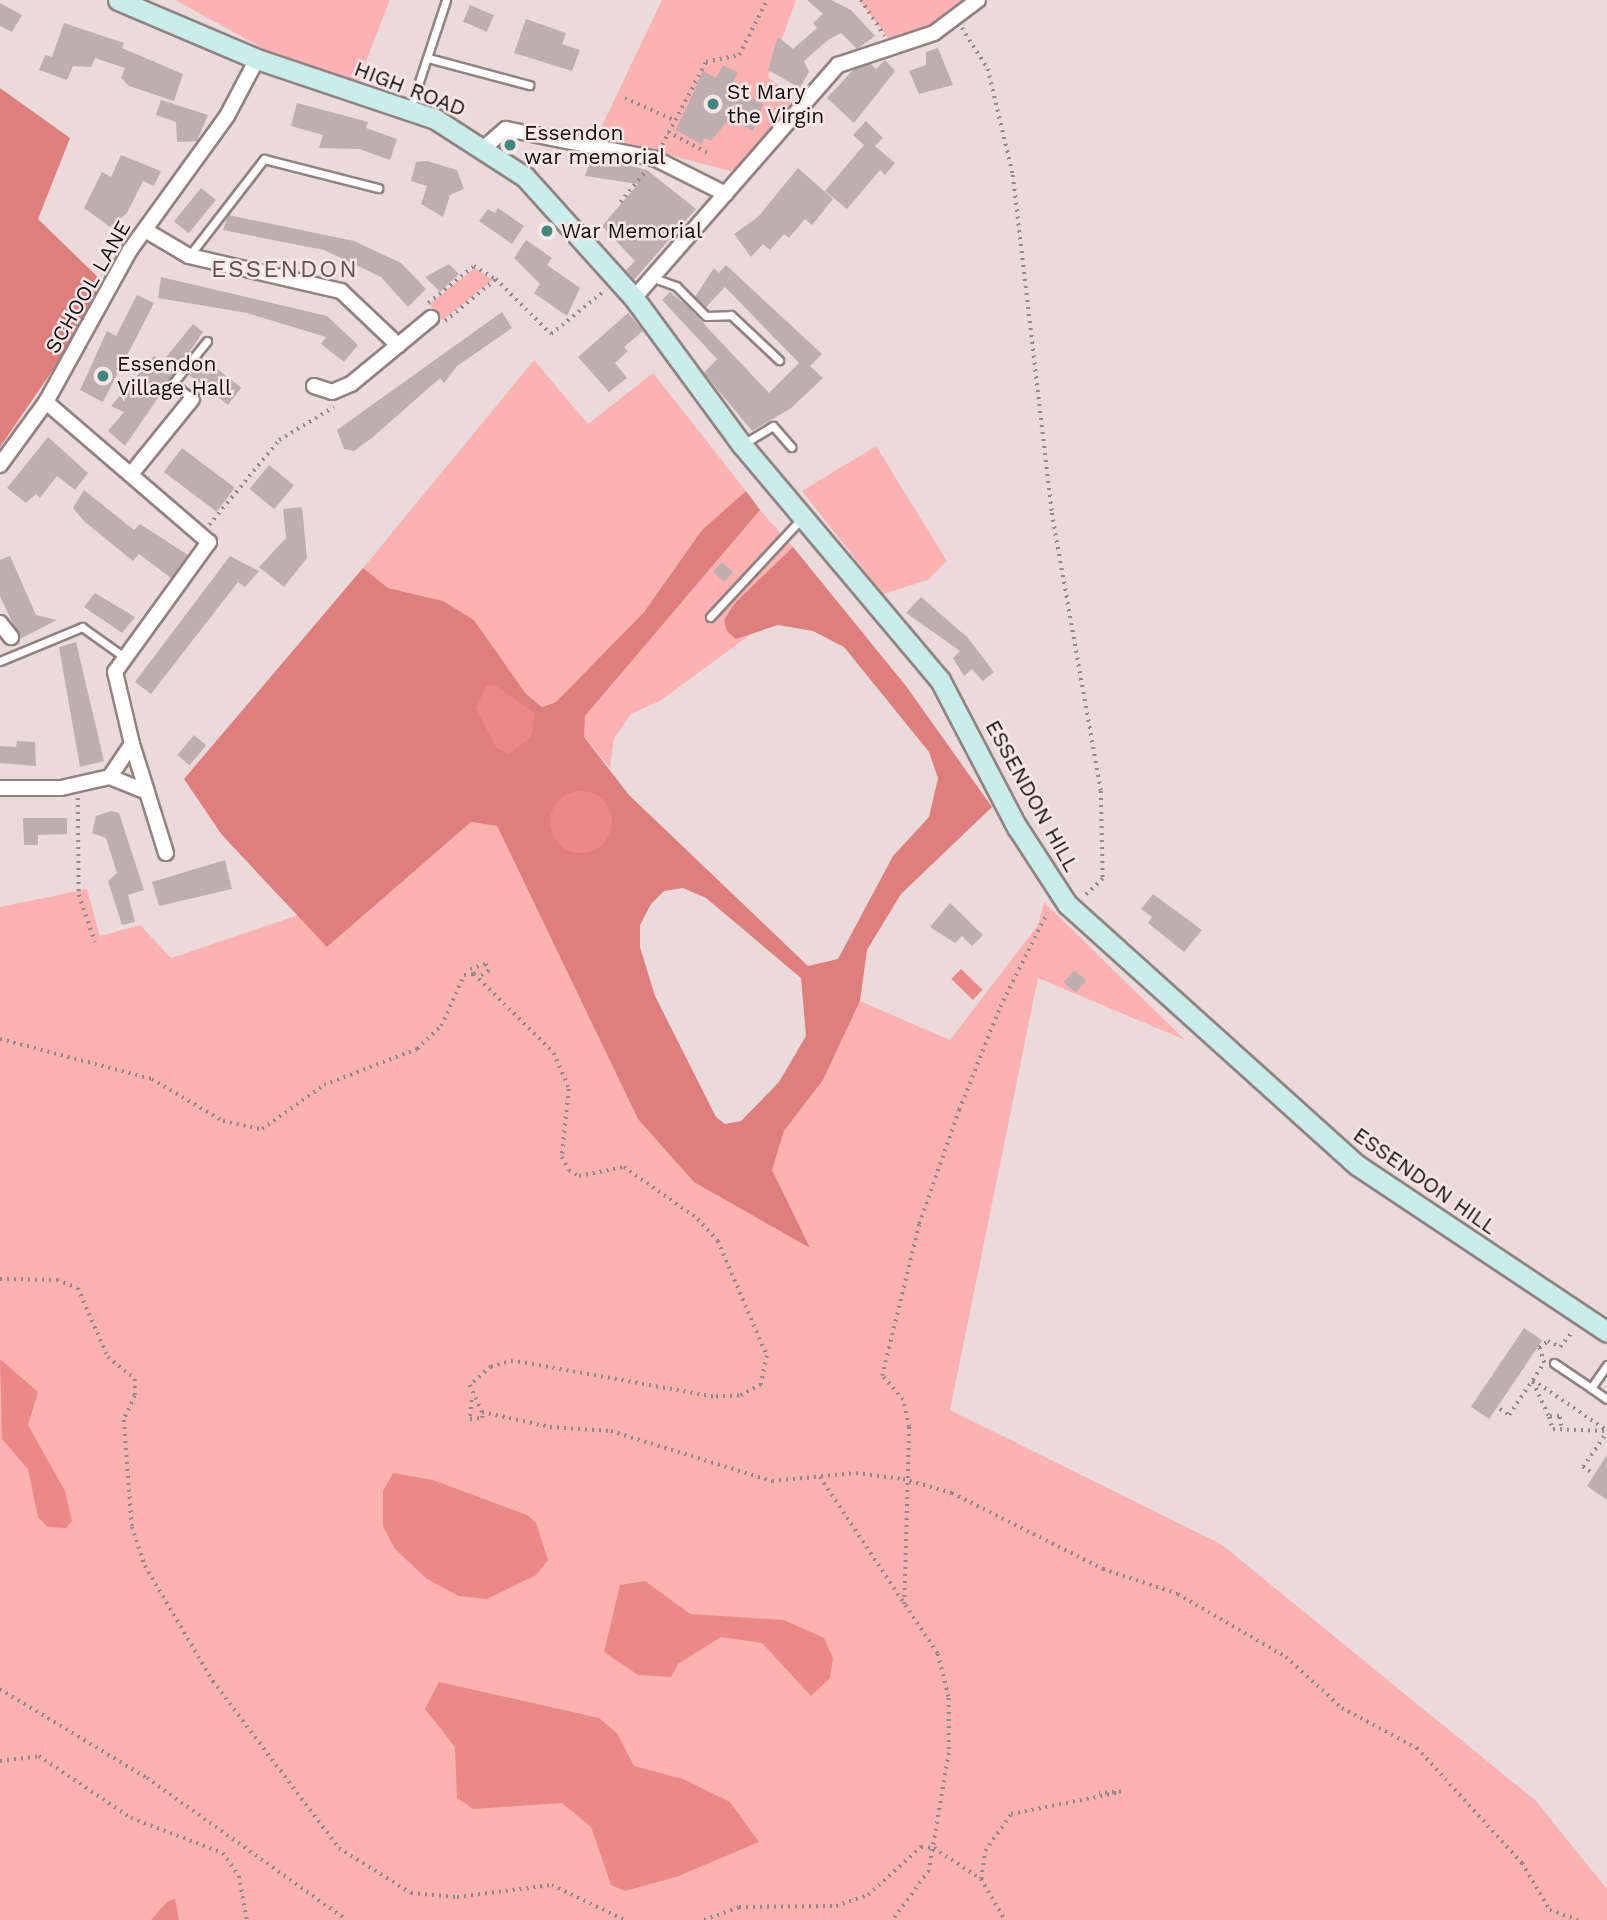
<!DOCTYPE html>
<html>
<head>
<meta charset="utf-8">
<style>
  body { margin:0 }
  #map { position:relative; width:1607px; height:1920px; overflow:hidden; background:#eadbda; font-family:"Work Sans",sans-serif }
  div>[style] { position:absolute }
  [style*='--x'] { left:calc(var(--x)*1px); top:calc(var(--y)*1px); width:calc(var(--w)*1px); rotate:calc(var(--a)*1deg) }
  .green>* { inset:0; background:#fbb2b0 }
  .forest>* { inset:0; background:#de7e7d }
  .water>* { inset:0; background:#eb8987; transform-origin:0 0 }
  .round { border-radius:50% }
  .building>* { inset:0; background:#beafaf; transform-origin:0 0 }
  .path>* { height:3.5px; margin-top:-1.75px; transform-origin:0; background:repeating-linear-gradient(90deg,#938888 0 2px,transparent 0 7px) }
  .roads { filter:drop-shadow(2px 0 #908382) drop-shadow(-2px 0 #908382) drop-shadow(0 2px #908382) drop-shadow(0 -2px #908382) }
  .service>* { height:7px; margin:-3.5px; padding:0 3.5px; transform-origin:3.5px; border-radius:3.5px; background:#fff }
  .minor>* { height:14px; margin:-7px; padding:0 7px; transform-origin:7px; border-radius:7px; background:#fff }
  .secondary>* { height:19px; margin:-9.5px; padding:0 9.5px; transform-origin:9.5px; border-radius:9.5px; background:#c9ede9 }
  .dots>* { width:19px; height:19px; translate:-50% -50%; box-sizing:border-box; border:4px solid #f7e8e7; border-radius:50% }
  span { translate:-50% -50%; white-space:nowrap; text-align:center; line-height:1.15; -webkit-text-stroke:5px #f7e8e7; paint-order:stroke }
  .street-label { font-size:21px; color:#140f0f }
  .poi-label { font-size:21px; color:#140f0f }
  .left { translate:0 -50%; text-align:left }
  .quarter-label { font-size:24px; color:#605352; letter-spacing:2px }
</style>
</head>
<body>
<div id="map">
  <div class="green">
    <div style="clip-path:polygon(175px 0,390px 0,358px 81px,266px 50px)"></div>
    <div style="clip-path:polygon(662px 0,796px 0,768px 77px,794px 99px,750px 160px,730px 171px,597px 136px)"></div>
    <div style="clip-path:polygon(859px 0,970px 0,932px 28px,889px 39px)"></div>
    <div style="clip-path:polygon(475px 268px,493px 280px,443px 320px,429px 304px)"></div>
    <div style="clip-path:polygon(534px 360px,588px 424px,653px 373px,746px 491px,702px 530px,644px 612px,556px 702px,542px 707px,526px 695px,474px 620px,443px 601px,388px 588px,363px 568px)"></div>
    <div style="clip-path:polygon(876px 446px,947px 561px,928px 580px,883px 594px,802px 491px)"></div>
    <div style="clip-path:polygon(760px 510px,793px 547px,724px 620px,736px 639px,751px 634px,660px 701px,631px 714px,614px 738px,610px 768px,584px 737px,585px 716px)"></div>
    <div style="clip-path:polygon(471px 822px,497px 826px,638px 1119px,808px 1248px,772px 1170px,784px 1131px,823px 1080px,860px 1001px,950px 1040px,1038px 925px,1044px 902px,1185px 1040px,1038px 978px,950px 1410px,1221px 1544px,1536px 1801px,1607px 1889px,1607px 1920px,0 1920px,0 907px,87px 889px,100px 936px,140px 925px,171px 958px,301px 914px,327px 947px)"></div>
  </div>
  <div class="forest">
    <div style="clip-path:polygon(0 88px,70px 138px,38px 219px,109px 288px,0 447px)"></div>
    <div style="clip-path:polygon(evenodd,746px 491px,760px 510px,585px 716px,584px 737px,629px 795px,808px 966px,838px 959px,893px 856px,929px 817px,938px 778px,929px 752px,844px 647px,813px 631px,778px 625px,736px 639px,727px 631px,724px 620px,735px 603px,793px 547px,906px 686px,992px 807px,901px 894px,867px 950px,860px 1001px,823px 1080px,784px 1131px,772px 1170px,810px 1248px,694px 1182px,638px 1119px,497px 826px,471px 822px,327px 947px,222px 835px,184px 779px,363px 568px,388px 588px,443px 601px,474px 620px,526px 694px,542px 707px,556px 702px,644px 612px,702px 530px,746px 491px,683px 888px,706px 898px,801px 978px,806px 1036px,779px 1082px,741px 1121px,725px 1124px,716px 1117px,655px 996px,640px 947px,640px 925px,651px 904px,664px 891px,683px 888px)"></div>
  </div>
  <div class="water">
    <div style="clip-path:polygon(495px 685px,535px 714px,531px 737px,508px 755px,496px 747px,476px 708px,486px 686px)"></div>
    <div class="round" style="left:550px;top:791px;width:62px;height:62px"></div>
    <div style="left:961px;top:969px;width:30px;height:14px;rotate:44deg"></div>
    <div style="clip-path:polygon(0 1359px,38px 1392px,28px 1425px,65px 1491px,72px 1521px,66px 1528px,48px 1527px,38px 1517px,28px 1469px,2px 1439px)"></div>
    <div style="clip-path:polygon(393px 1473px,433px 1480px,527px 1515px,536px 1523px,548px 1560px,536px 1575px,487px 1599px,459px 1596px,427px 1579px,395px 1549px,383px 1526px,383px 1491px)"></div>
    <div style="clip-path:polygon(645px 1581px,690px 1614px,784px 1620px,824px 1638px,833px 1658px,830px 1678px,811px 1696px,762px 1643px,721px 1637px,678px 1664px,671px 1677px,638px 1675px,604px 1652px,620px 1585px)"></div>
    <div style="clip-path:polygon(439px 1682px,599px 1718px,617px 1733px,634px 1766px,683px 1779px,730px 1802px,759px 1842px,676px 1877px,625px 1891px,611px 1885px,591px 1827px,562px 1803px,473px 1809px,457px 1798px,455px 1747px,425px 1709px)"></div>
    <div style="clip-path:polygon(175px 1899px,179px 1920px,151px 1920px,168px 1901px)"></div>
  </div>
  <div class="building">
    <div style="clip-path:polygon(807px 0,831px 0,851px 10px,875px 36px,857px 49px,841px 33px,828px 40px,804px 61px,809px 72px,800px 88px,768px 70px,778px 37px,793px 49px,817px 28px,813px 23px,823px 14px)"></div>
    <div style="clip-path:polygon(0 3px,22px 15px,12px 32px,0 26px)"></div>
    <div style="left:470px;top:5px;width:26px;height:18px;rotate:23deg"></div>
    <div style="clip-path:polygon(526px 19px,566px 33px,562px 44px,580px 50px,572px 71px,514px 53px)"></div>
    <div style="clip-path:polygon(64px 23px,124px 43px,122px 48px,183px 74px,174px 101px,129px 86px,121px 78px,125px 68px,95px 58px,91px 67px,73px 66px,67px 80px,39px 70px,45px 55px,52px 57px)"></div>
    <div style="clip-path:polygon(938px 48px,953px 85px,919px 94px,909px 71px,926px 65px,926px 52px)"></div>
    <div style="clip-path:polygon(885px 60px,895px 71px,854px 123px,827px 98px,853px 70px,871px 64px,876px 69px)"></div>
    <div style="clip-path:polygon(723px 65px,738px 73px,731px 86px,763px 104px,753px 131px,729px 119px,711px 141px,705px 138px,701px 144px,676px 130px,703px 71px,716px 78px)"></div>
    <div style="clip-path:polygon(161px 100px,208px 115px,197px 141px,177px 142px,176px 122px,156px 115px)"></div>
    <div style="clip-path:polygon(297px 103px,368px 122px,366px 128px,397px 139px,390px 160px,359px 149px,319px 148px,323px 135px,291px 126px)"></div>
    <div style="clip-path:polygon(866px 121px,883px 138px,875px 146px,895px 163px,885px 175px,880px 170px,847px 209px,825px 191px,864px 145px,853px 135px)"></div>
    <div style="clip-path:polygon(121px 155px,161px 171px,154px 186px,143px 181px,127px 213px,110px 227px,84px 208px,102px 172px,111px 177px)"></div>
    <div style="clip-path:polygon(592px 156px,647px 170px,696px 209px,634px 280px,626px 270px,635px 261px,602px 226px,638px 184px,585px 176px)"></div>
    <div style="clip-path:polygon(427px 161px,457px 170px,464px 189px,450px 195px,443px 217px,421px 204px,427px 186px,411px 181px,416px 162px)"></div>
    <div style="clip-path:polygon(798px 168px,833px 199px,812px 225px,805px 219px,789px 238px,784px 234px,770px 250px,763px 244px,751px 257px,734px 234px,758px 217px)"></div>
    <div style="left:201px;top:188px;width:19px;height:43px;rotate:39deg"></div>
    <div style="clip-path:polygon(498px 208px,524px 226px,512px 244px,479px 221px,488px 209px,495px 213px)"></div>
    <div style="clip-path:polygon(228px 215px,354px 241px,401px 263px,426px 289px,408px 307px,381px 277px,324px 250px,223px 230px)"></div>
    <div style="clip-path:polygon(526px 240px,552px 258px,547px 265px,580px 288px,567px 316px,534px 293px,540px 284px,514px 258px)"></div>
    <div style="clip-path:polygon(449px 264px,459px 274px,440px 292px,425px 277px)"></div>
    <div style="clip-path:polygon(726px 265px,822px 354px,810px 366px,823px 378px,790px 409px,752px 431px,704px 373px,717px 359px,662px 300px,670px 292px,687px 306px,769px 393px,799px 363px,725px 287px,706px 307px,695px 297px,714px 268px,719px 273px)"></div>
    <div style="clip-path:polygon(161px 277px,327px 316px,358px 345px,344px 362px,321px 344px,326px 337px,247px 313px,158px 298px)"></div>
    <div style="clip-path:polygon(137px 295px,154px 303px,103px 402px,80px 390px,107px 331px,116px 336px)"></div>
    <div style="clip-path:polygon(502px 312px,512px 328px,457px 366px,444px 383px,440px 378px,373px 437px,354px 451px,344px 449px,337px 430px)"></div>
    <div style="clip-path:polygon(628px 313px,643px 331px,624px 347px,628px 351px,615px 363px,627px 378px,609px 392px,578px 357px)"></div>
    <div style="clip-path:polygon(193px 324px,203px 332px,125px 446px,108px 431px,124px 412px,111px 406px,154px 356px,162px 362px)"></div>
    <div style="left:202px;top:357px;width:50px;height:22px;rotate:38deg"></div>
    <div style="clip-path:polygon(48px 437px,88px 473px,75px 490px,57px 476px,40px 498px,36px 494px,26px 503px,7px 488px)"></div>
    <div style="left:182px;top:448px;width:66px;height:30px;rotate:37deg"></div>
    <div style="left:269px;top:465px;width:32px;height:31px;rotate:39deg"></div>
    <div style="clip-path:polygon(84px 490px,134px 530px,140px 524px,188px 555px,171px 578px,139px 554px,133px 561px,85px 522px,73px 508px)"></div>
    <div style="clip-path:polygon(302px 507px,307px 558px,284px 587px,259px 567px,286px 538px,283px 509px)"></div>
    <div style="clip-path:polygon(10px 556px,36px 615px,57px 620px,20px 639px,0 596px,0 560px)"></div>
    <div style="clip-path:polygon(230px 556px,259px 571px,245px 587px,238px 582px,151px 694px,135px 682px)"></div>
    <div style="left:722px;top:562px;width:15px;height:13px;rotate:42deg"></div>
    <div style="clip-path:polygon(95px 593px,135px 617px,122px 633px,84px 607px)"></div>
    <div style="clip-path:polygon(921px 597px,968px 638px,994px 672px,983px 681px,972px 669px,964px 676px,953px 658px,960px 651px,906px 613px)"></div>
    <div style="clip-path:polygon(76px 642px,104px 761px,80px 767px,59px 647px)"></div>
    <div style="left:194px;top:735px;width:16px;height:26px;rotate:40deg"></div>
    <div style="clip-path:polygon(17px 741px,35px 742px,36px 766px,0 763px,0 746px,16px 747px)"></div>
    <div style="clip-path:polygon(111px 811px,119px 813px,144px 890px,128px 895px,135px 922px,122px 925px,108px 881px,117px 873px,106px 838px,92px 833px,96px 816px)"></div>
    <div style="clip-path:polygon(23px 818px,67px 818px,67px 834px,38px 835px,38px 845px,24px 845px)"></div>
    <div style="clip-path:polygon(225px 860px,232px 889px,159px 906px,152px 882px)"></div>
    <div style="clip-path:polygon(1153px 894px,1202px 930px,1184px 952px,1148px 923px,1152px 917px,1141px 909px)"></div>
    <div style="clip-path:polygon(950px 903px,983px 935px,972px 946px,962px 936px,955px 943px,930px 927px)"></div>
    <div style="left:1074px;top:970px;width:16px;height:16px;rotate:40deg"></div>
    <div style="left:1524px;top:1328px;width:22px;height:95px;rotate:34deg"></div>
    <div style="clip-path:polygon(1607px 1455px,1607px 1500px,1587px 1486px)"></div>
  </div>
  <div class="path">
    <div style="--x:861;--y:0;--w:43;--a:56.3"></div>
    <div style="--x:962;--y:28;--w:49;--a:57.6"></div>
    <div style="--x:988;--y:69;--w:109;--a:76.7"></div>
    <div style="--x:1013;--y:175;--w:340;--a:83.4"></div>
    <div style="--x:1052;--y:513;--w:282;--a:80"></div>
    <div style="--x:1101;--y:791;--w:88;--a:88.7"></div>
    <div style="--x:1103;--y:879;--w:26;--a:137"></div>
    <div style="--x:625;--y:98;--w:54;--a:24.2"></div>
    <div style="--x:668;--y:132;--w:45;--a:27.7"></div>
    <div style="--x:662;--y:145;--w:94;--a:-62.1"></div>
    <div style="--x:706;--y:62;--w:34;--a:-12"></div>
    <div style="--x:739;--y:55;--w:62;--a:-63"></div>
    <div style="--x:620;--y:202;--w:39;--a:-50"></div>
    <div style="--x:428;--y:303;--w:59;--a:-38.8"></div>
    <div style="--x:474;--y:266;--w:26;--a:31"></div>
    <div style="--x:445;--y:321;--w:66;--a:-39.5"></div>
    <div style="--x:496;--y:279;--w:78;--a:45"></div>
    <div style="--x:551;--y:334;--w:70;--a:-39.2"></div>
    <div style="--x:209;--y:525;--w:110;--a:-50.5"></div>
    <div style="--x:279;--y:440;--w:64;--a:-31"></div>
    <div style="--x:78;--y:798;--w:97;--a:89.4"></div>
    <div style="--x:79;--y:895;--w:50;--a:71.2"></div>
    <div style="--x:474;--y:974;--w:6;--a:-129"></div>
    <div style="--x:470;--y:969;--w:17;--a:-17"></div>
    <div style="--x:486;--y:964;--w:8;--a:67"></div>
    <div style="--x:489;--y:971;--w:13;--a:148"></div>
    <div style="--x:0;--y:1039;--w:157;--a:14.7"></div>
    <div style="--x:152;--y:1079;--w:82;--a:30.6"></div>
    <div style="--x:223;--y:1121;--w:40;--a:12"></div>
    <div style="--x:262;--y:1129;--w:76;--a:-35.4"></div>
    <div style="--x:324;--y:1085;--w:100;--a:-21.2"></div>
    <div style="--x:417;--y:1049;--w:33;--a:-44"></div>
    <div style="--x:441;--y:1026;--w:56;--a:-65.7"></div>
    <div style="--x:464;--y:975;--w:10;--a:-6"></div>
    <div style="--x:474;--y:974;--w:112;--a:44.6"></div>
    <div style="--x:554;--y:1053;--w:39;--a:67"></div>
    <div style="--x:569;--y:1089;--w:68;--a:95.9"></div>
    <div style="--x:562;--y:1157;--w:15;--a:62"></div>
    <div style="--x:569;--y:1170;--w:12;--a:31"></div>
    <div style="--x:579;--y:1176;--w:46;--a:-11.3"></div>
    <div style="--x:624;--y:1167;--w:90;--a:35.1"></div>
    <div style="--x:698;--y:1219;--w:30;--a:48"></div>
    <div style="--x:718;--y:1241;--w:125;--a:66.9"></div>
    <div style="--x:767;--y:1356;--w:30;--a:102"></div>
    <div style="--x:761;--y:1385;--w:25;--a:153"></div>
    <div style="--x:739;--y:1396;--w:26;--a:178"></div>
    <div style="--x:713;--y:1397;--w:203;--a:-169.8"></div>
    <div style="--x:513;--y:1361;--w:23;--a:165"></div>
    <div style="--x:491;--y:1367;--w:28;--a:139"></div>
    <div style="--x:470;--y:1385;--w:30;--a:66"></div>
    <div style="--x:482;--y:1412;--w:70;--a:12.4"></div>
    <div style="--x:550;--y:1427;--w:61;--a:3.8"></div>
    <div style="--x:611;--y:1431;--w:169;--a:17.3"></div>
    <div style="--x:772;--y:1481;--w:84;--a:-5.4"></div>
    <div style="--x:856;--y:1473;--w:47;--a:7.3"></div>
    <div style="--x:903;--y:1479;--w:51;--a:15.9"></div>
    <div style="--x:952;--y:1493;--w:169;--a:26.7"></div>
    <div style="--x:1103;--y:1569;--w:79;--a:18.4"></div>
    <div style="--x:1178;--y:1594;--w:125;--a:30.3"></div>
    <div style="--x:1286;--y:1657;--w:76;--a:42.3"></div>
    <div style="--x:1342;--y:1708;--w:85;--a:28.1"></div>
    <div style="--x:1417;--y:1748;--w:156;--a:47.6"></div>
    <div style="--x:1522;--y:1863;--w:55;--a:59.2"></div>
    <div style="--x:1550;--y:1910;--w:30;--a:20"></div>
    <div style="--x:0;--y:1279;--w:57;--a:1"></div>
    <div style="--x:57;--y:1280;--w:22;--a:21"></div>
    <div style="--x:78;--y:1288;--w:75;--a:66.5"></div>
    <div style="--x:108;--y:1357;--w:35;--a:39"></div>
    <div style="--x:135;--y:1379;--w:17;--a:90"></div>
    <div style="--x:135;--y:1396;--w:26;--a:115"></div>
    <div style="--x:124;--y:1420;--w:107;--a:85.7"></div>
    <div style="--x:132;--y:1527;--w:41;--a:71.6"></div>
    <div style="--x:145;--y:1566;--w:134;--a:59.4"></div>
    <div style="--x:213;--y:1681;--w:209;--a:53"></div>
    <div style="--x:339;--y:1848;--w:85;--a:32"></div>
    <div style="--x:411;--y:1893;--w:46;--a:5"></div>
    <div style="--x:457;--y:1897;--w:96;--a:-7.2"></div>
    <div style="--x:552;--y:1885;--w:81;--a:25.6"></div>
    <div style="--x:1533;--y:1380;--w:88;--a:34.4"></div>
    <div style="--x:1533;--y:1382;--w:38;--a:65"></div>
    <div style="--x:472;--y:1400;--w:19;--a:96"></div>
    <div style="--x:470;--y:1419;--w:12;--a:-5"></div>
    <div style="--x:482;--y:1418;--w:6;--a:-90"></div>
    <div style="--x:1500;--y:1409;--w:11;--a:34"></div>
    <div style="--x:1509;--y:1415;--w:63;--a:-56.1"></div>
    <div style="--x:1544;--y:1363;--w:16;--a:-108"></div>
    <div style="--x:1539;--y:1348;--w:11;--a:-38"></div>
    <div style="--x:1548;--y:1341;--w:13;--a:27"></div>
    <div style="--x:1560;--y:1347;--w:21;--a:-51"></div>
    <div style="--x:1561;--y:1426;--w:10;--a:-101"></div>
    <div style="--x:1559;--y:1416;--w:10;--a:174"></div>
    <div style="--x:1549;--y:1417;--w:13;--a:72"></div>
    <div style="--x:1553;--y:1429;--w:54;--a:2.1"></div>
    <div style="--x:1590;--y:1472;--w:9;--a:-144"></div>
    <div style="--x:1583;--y:1467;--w:42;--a:-55.6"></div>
    <div style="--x:820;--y:1477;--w:213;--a:56.3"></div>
    <div style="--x:938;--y:1654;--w:45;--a:76"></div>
    <div style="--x:949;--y:1698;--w:55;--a:90"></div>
    <div style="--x:949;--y:1753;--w:120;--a:99.6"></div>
    <div style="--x:929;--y:1871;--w:61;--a:126.3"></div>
    <div style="--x:904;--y:1604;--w:177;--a:-88.4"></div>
    <div style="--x:909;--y:1427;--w:28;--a:-103"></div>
    <div style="--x:903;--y:1400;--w:32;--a:-131"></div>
    <div style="--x:882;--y:1376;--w:156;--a:-76.3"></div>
    <div style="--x:919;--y:1224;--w:121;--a:-70.7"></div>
    <div style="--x:959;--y:1110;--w:111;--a:-68.3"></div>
    <div style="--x:1000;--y:1007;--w:105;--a:-63.4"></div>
    <div style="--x:0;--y:1689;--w:172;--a:31.2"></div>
    <div style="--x:147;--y:1778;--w:245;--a:35.4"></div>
    <div style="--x:0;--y:1761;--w:39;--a:-7"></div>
    <div style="--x:39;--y:1756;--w:111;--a:34"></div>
    <div style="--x:131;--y:1818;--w:98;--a:20.8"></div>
    <div style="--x:223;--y:1853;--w:28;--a:55"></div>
    <div style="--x:239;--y:1876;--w:45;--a:79.7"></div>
    <div style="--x:981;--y:1879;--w:28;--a:-82"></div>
    <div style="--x:985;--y:1851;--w:45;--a:-54.9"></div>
    <div style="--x:1011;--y:1814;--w:112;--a:-11.3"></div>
    <div style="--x:1121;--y:1792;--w:22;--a:177"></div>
    <div style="--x:704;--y:1920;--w:37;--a:-20"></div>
    <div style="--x:739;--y:1907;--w:97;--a:-0.6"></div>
    <div style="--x:836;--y:1906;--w:34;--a:-19"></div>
    <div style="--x:868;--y:1895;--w:72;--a:-42.2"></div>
    <div style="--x:921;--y:1847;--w:13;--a:4"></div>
    <div style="--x:934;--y:1848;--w:56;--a:33.4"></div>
    <div style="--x:981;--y:1879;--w:48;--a:59.7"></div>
  </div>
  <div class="roads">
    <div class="service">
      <div style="--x:428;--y:58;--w:105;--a:15"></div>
      <div style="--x:410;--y:109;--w:115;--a:-71.7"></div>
      <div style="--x:189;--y:256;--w:123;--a:-52.3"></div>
      <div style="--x:264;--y:159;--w:118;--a:14.3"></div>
      <div style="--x:651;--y:277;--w:27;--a:20"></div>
      <div style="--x:676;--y:286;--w:42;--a:45"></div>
      <div style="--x:706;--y:316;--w:25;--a:-2"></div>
      <div style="--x:731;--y:315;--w:66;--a:43.2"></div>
      <div style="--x:192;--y:399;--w:25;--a:-140"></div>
      <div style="--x:173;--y:383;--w:54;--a:-51"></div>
      <div style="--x:743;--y:444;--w:35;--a:-31"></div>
      <div style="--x:773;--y:426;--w:28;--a:49"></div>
      <div style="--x:710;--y:617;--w:135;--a:-47.1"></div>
      <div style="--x:0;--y:661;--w:89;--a:-22.5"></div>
      <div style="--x:82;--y:627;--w:52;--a:35.5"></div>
      <div style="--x:1554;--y:1363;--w:45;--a:34"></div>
      <div style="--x:1591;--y:1388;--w:28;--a:-55"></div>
      <div style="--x:1591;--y:1388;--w:19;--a:35"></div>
    </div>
    <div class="minor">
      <div style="--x:485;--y:147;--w:28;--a:-41"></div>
      <div style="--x:506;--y:129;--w:153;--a:11.3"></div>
      <div style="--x:656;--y:159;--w:78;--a:26.6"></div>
      <div style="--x:145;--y:230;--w:51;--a:30.6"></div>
      <div style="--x:189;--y:256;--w:156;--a:13"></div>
      <div style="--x:341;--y:291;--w:79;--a:43.5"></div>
      <div style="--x:634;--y:298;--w:310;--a:-48.8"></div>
      <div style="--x:838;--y:65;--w:101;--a:-18.4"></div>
      <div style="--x:934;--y:33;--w:55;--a:-36.9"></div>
      <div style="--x:314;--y:386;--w:19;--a:18"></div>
      <div style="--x:332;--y:392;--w:21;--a:-23"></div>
      <div style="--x:351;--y:384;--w:104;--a:-39.5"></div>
      <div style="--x:46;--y:402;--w:215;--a:40.7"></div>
      <div style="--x:209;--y:542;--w:160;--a:125.9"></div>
      <div style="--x:115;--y:672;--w:74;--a:76.7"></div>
      <div style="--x:132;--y:744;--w:40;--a:124"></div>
      <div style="--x:0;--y:465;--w:78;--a:-53.9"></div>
      <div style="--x:46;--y:402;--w:174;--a:-61.1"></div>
      <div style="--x:130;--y:250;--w:165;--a:-54.1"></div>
      <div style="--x:227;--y:116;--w:64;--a:-62.2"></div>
      <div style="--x:132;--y:473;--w:95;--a:-51"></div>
      <div style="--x:0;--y:623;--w:18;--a:52"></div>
      <div style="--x:132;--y:744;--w:50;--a:72.6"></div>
      <div style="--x:110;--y:777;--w:40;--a:22"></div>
      <div style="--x:147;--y:792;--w:64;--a:72.7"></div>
      <div style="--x:0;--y:788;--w:61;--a:0"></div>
      <div style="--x:61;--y:788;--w:50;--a:-12.7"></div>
    </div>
    <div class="secondary">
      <div style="--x:118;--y:0;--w:151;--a:23"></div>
      <div style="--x:257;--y:59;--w:188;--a:18.6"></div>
      <div style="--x:435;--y:119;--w:107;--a:32.8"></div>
      <div style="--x:525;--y:177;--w:163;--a:48"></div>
      <div style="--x:634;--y:298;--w:182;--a:53.7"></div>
      <div style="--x:742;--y:445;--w:307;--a:49.9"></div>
      <div style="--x:940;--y:680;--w:166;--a:62.4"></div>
      <div style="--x:1017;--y:827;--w:92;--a:57"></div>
      <div style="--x:1067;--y:904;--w:390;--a:42"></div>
      <div style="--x:1357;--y:1165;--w:301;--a:33.7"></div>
    </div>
  </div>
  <div class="dots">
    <div style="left:713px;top:104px;background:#41877e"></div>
    <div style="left:510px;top:145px;background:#41877e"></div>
    <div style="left:547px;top:231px;background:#41877e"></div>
    <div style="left:103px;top:376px;background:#41877e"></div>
  </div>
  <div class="street-label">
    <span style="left:410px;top:89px;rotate:21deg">HIGH ROAD</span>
    <span style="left:88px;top:287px;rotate:-60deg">SCHOOL LANE</span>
    <span style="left:1032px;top:796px;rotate:61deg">ESSENDON HILL</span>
    <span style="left:1425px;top:1181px;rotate:35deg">ESSENDON HILL</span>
  </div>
  <div class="poi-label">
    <span class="left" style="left:727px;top:104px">St Mary<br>the Virgin</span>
    <span class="left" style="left:524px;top:145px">Essendon<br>war memorial</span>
    <span class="left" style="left:561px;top:231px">War Memorial</span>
    <span class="left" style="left:117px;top:376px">Essendon<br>Village Hall</span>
  </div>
  <div class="quarter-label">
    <span style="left:285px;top:270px">ESSENDON</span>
  </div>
</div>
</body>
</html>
